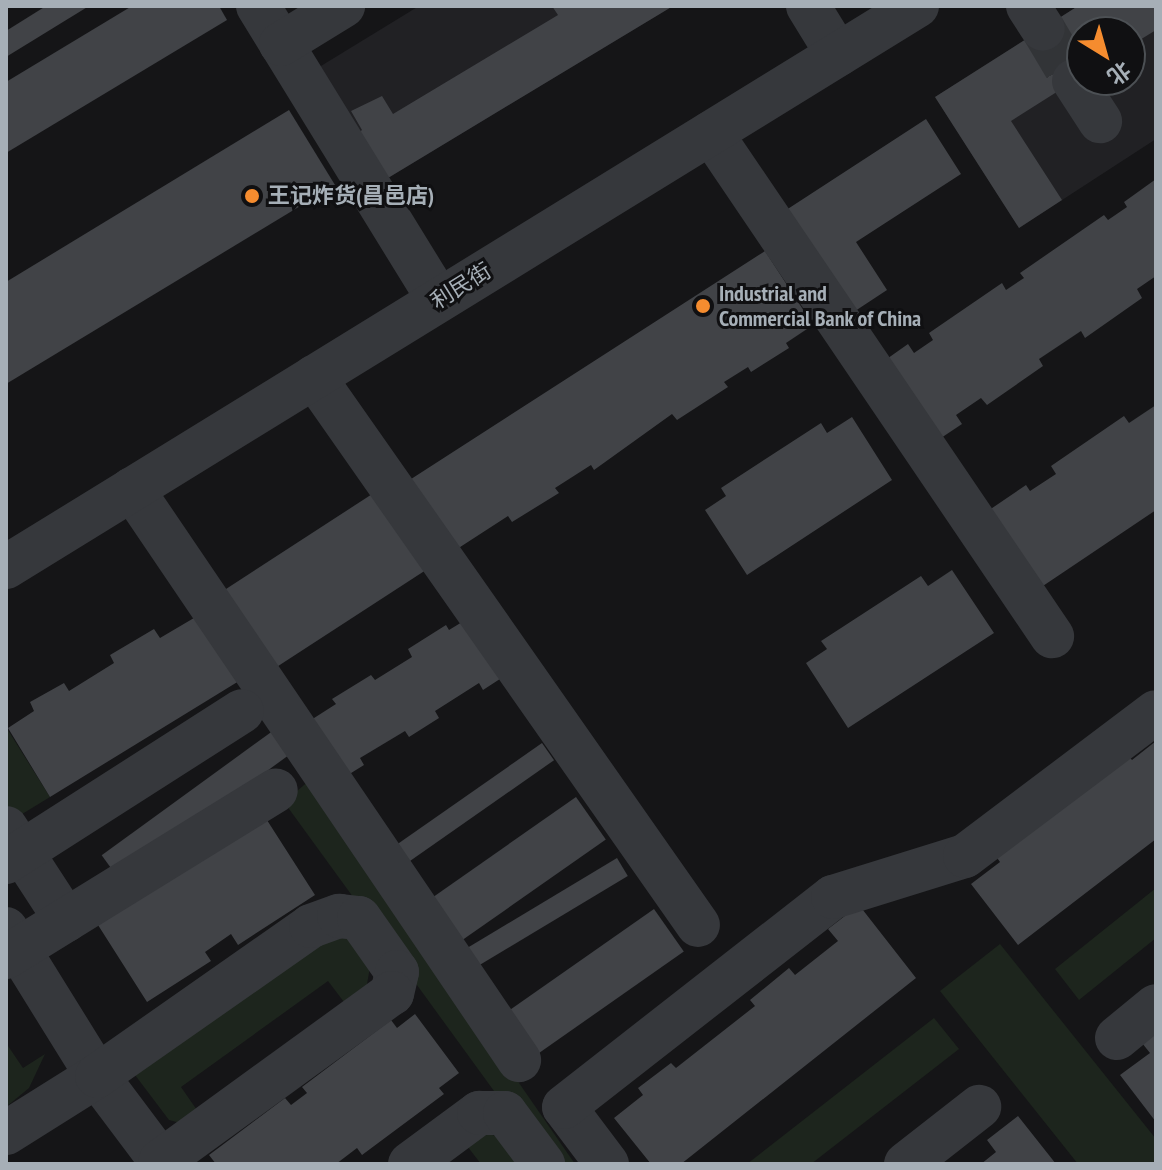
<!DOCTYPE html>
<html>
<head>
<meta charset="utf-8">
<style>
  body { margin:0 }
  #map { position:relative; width:1162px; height:1170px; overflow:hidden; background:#151517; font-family:"PT Sans Narrow","Noto Sans SC",sans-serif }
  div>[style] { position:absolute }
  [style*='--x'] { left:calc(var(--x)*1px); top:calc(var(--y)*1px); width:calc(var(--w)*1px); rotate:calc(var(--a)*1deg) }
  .built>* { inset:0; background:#212124 }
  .green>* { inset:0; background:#1d251d }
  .building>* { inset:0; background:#414347; transform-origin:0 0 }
  .minor-tunnel>* { height:44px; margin-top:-22px; transform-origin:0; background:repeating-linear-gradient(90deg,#323437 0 44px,transparent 0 66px) }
  .minor>* { height:44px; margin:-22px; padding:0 22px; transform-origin:22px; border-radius:22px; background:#36383c }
  .dots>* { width:22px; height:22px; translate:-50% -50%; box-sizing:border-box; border:4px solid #101012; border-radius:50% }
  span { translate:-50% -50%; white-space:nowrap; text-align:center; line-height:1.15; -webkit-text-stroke:6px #101012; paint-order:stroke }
  .poi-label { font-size:22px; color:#a6afb7; font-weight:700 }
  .left { translate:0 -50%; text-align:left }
  .street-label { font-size:22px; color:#a6afb7 }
  .frame { position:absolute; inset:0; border:8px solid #a6afb7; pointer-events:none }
  .north { position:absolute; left:1066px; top:16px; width:80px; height:80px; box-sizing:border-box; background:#101012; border:2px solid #4c5054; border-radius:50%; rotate:143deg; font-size:22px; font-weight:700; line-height:32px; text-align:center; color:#a6afb7 }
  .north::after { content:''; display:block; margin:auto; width:28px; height:36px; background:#f58c2f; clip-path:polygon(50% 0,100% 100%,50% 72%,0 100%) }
</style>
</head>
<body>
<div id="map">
  <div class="built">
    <div style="clip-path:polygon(419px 6px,673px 6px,388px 178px,316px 69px)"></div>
    <div style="clip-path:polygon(evenodd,1078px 6px,1156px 6px,1156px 139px,1019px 228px,935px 97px,1078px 6px,1082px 32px,1130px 32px,1130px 80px,1082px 80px,1082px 32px)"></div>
  </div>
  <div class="green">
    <div style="clip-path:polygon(6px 727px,50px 797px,14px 819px,6px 805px)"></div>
    <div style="clip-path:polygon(310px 780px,575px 1164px,547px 1164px,284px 802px)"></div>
    <div style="clip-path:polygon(1156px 888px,1156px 938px,1079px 1000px,1055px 969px)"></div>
    <div style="clip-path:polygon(325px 932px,347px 936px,370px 967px,366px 990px,347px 1006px,328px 981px,181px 1087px,199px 1113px,184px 1124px,169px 1120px,135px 1075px)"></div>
    <div style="clip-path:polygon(1000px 944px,1156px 1139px,1156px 1164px,1078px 1164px,940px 991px)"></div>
    <div style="clip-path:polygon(934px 1018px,959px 1049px,811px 1164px,747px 1164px)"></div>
    <div style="clip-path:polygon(6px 1043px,23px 1068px,45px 1054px,29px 1088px,6px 1107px)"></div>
    <div style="clip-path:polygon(482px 1131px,506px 1140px,522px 1164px,481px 1164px,464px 1142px)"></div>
  </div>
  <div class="building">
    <div style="clip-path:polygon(46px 6px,89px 6px,6px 57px,6px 31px)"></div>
    <div style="clip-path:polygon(132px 6px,219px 6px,227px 20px,6px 153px,6px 82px)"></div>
    <div style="clip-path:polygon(552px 6px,673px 6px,388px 178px,356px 135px,362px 130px,351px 111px,382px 96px,393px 114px,558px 15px)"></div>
    <div style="clip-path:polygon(1078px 6px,1156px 6px,1156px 30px,1130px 46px,1130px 32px,1082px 32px,1082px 76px,1011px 121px,1062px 200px,1019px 228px,935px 97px)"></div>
    <div style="clip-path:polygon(289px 110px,335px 185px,6px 384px,6px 282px)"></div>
    <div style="clip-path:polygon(926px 119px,961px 174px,856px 242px,887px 290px,846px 317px,780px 214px)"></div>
    <div style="clip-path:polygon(1156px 179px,1156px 276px,1137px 289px,1142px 298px,1085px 338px,1081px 331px,1039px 359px,1043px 366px,987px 405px,981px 398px,956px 415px,962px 424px,938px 440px,874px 368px,908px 344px,914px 353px,933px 340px,929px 333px,1002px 283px,1006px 290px,1024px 278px,1020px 273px,1104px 215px,1108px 220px,1127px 207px,1124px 202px)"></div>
    <div style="clip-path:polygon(765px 251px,813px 325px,786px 343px,789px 348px,751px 372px,748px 367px,724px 382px,728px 387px,677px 420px,672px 414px,594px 470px,591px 465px,555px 488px,559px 493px,512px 522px,508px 516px,454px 551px,408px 481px)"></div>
    <div style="clip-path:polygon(1156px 405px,1156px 510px,1028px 596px,976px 519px,1026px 485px,1030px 491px,1056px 474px,1051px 466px,1124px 416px,1129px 423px)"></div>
    <div style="clip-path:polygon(852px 417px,892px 480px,747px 575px,705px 510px,726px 496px,721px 488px,821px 423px,827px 433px)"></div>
    <div style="left:383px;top:487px;width:93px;height:195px;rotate:57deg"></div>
    <div style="clip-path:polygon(952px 570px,994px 633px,848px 728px,806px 663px,827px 649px,821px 641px,921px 576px,928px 586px)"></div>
    <div style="clip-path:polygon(199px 615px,239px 681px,50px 797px,8px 728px,34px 711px,30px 702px,64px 683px,69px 691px,114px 663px,110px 655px,154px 629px,160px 638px)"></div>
    <div style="clip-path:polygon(467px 619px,503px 677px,483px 690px,479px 683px,435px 711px,439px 718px,409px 737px,405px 731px,360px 758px,364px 765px,335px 783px,300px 727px,336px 704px,332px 699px,371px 675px,375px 680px,412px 657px,408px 649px,446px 625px,449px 630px)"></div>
    <div style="left:274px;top:730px;width:29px;height:213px;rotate:54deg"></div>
    <div style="clip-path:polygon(1156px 741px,1156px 839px,1018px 945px,971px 884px,1000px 862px,993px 852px,1124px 751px,1132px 760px)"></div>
    <div style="left:542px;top:743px;width:21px;height:185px;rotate:55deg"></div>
    <div style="left:576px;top:797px;width:52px;height:190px;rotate:55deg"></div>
    <div style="clip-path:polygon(265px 817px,315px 895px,238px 945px,231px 934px,205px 952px,211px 961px,147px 1002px,98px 925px)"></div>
    <div style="left:617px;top:858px;width:21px;height:186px;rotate:59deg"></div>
    <div style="clip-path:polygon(859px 905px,916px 978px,681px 1164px,651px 1164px,614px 1118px,643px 1095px,638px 1088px,671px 1063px,676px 1068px,755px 1006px,750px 1000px,789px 968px,795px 975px,838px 941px,828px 929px)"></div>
    <div style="left:654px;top:909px;width:52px;height:185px;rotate:55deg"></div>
    <div style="clip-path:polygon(415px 1014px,459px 1073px,439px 1088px,444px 1094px,362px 1155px,357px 1148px,336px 1164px,216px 1164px,209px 1155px,285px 1098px,291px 1105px,307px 1093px,302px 1087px,391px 1020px,397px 1028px)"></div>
    <div style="clip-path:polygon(1156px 1032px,1156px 1122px,1120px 1075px,1150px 1053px,1142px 1043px)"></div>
    <div style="clip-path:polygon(1018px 1116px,1056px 1164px,981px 1164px,996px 1152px,987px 1140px)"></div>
  </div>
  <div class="minor-tunnel">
    <div style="--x:1043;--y:29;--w:61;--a:59.2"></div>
  </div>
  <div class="minor">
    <div style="--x:258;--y:6;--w:345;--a:58.4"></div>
    <div style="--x:808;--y:6;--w:57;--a:58.5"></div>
    <div style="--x:1028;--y:6;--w:27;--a:57"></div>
    <div style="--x:281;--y:44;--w:73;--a:-31.5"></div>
    <div style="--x:1074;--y:81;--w:48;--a:57"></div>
    <div style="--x:711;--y:133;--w:608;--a:55.87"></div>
    <div style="--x:314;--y:377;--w:669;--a:54.98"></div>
    <div style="--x:132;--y:489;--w:690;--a:55.87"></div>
    <div style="--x:6;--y:567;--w:1070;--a:-31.63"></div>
    <div style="--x:6;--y:828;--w:110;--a:56.9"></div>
    <div style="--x:6;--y:862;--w:280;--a:-32.6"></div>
    <div style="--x:6;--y:929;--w:173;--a:58.2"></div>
    <div style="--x:97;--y:1076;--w:110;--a:53.1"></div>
    <div style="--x:6;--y:957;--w:317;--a:-31.7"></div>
    <div style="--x:1117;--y:1038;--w:50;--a:-39.4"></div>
    <div style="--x:6;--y:1133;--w:107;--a:-32.1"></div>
    <div style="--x:97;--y:1076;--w:261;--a:-35"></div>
    <div style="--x:311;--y:926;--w:30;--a:-20"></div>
    <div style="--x:339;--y:916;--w:20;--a:6"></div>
    <div style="--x:359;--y:918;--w:66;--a:54.9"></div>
    <div style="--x:397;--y:972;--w:22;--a:103"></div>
    <div style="--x:392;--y:993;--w:286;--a:144"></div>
    <div style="--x:410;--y:1164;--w:86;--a:-36.5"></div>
    <div style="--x:479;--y:1113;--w:26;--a:0"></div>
    <div style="--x:505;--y:1113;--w:64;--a:53.3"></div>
    <div style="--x:607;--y:1164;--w:71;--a:-127"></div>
    <div style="--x:564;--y:1107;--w:341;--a:-38"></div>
    <div style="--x:833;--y:897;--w:138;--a:-17.3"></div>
    <div style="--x:965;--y:856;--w:239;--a:-37"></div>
    <div style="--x:906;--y:1164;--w:93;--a:-38"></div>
  </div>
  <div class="dots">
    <div style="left:252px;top:196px;background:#f58c2f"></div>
    <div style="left:703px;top:306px;background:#f58c2f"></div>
  </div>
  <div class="poi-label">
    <span class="left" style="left:268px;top:196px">王记炸货(昌邑店)</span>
    <span class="left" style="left:719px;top:306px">Industrial and<br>Commercial Bank of China</span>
  </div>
  <div class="street-label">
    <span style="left:461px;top:286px;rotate:-32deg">利民街</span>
  </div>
  <div class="frame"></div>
  <div class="north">北</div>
</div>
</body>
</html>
